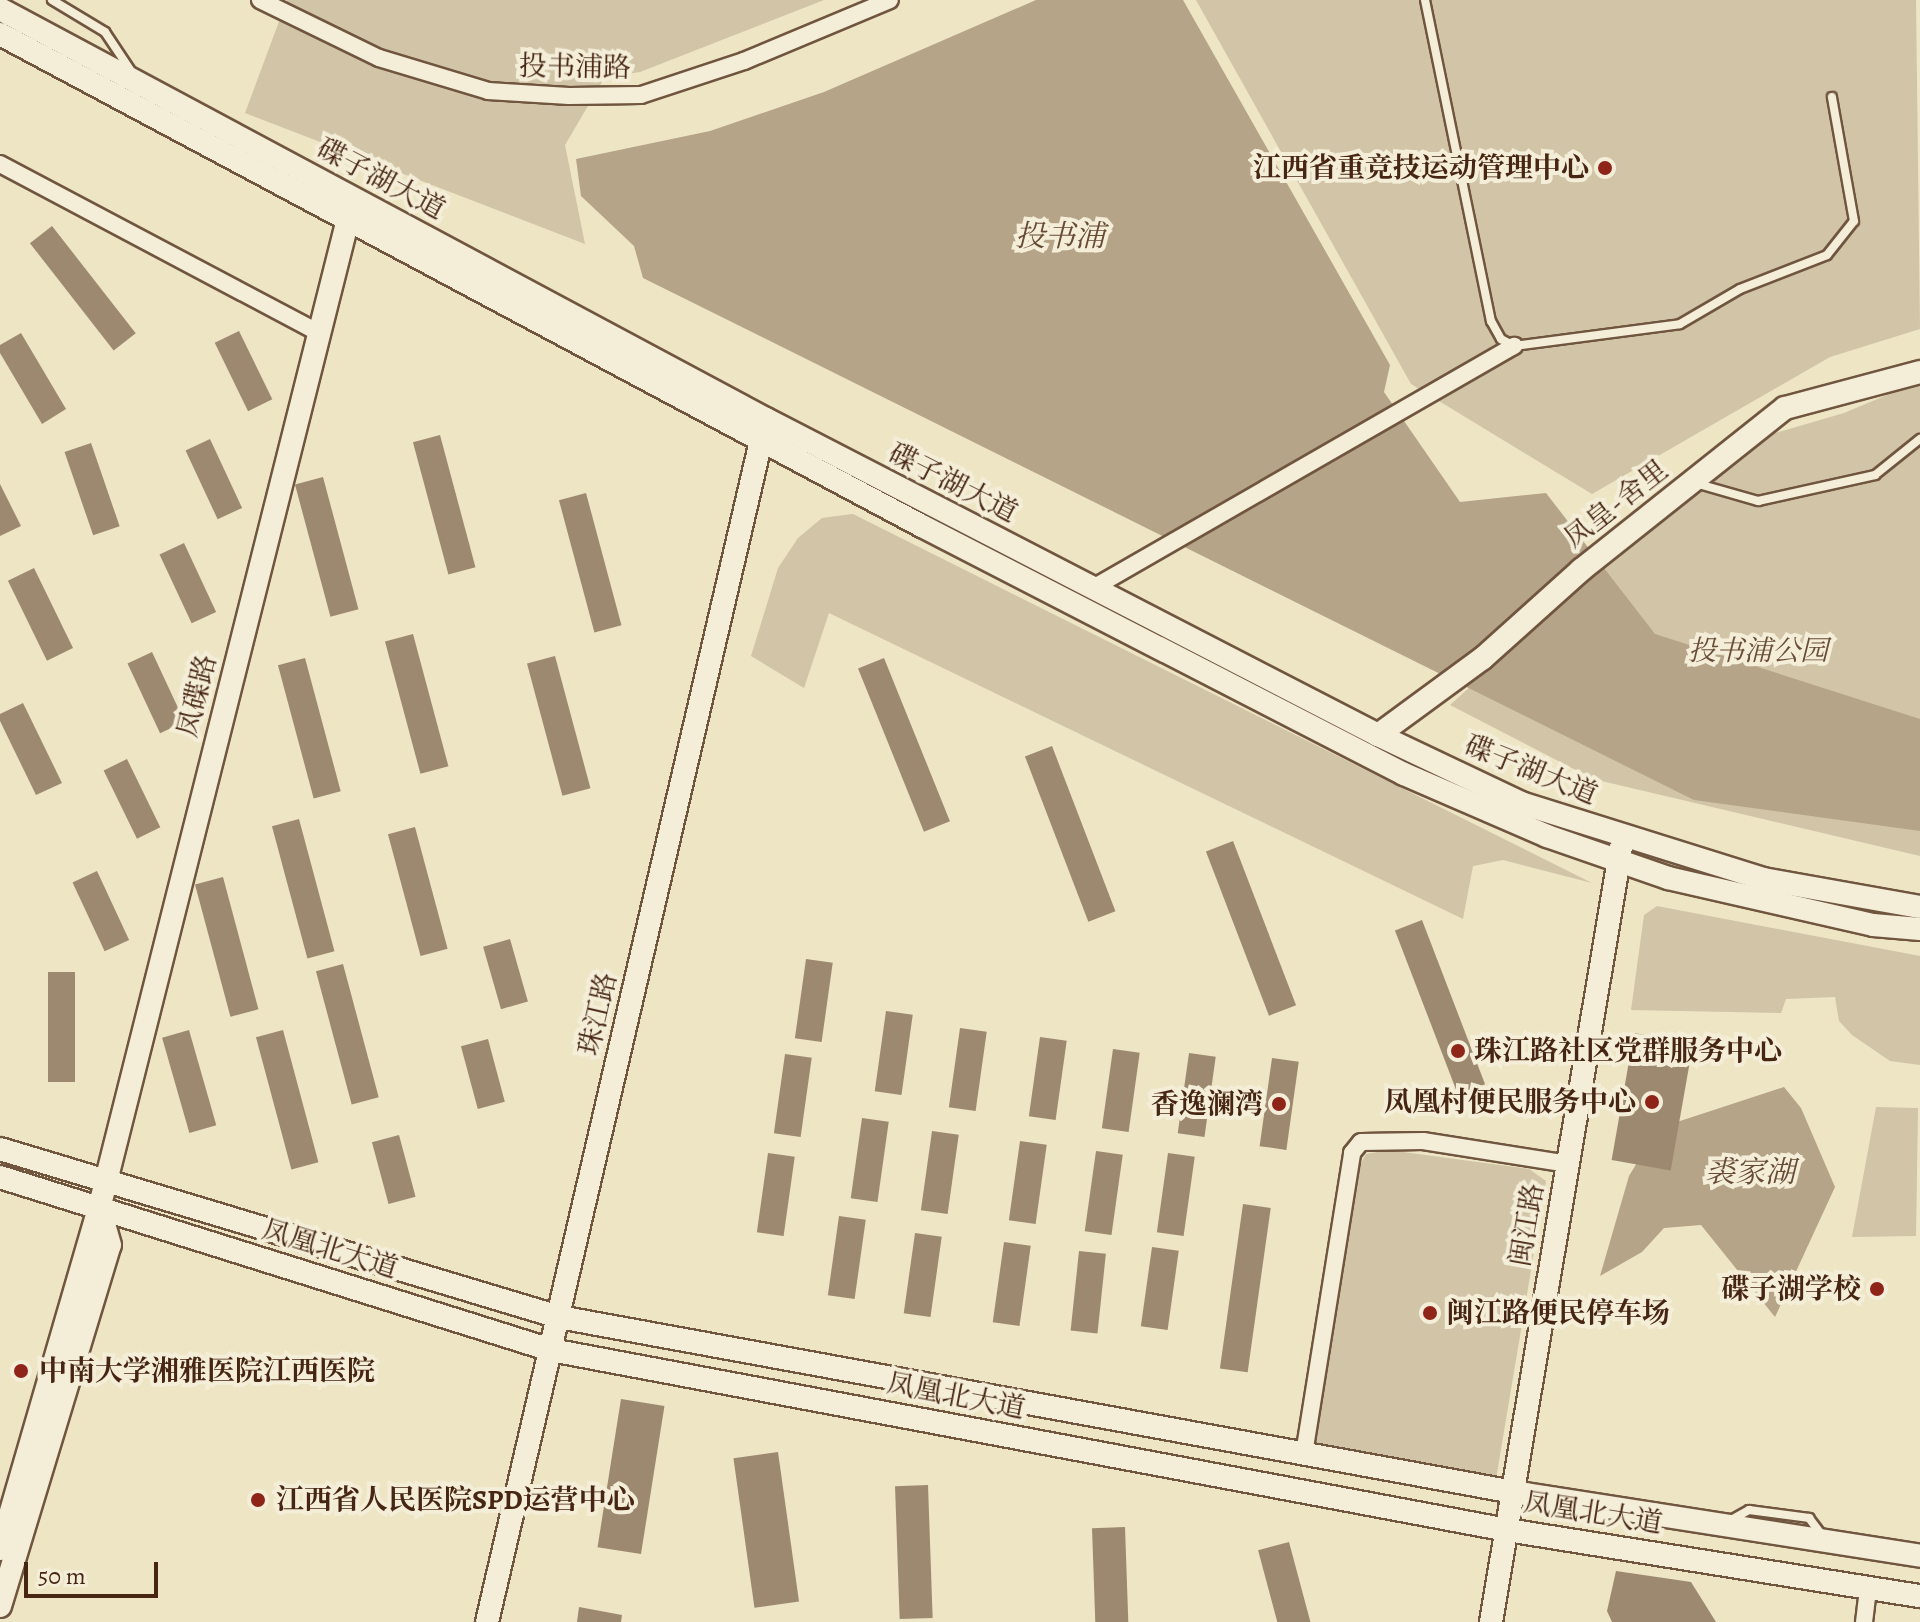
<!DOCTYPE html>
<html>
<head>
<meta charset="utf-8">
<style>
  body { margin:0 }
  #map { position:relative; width:1920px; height:1622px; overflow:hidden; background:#eee5c5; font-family:Alegreya,"Noto Serif SC",serif }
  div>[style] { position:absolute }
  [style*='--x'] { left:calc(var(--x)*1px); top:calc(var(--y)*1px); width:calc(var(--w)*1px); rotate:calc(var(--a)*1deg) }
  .green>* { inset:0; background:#d1c4a7 }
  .water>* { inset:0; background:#b5a488 }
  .building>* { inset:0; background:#9d896f; transform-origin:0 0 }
  .roads { filter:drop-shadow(2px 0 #70553f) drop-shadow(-2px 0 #70553f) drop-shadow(0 2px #70553f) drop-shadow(0 -2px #70553f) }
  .lane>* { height:8px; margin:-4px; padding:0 4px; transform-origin:4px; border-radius:4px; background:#f4eed9 }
  .street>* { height:16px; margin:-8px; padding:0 8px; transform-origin:8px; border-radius:8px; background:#f4eed9 }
  .secondary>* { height:22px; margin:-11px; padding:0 11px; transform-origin:11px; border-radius:11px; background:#f4eed9 }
  .dots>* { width:22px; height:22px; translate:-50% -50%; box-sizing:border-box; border:4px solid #f4eed9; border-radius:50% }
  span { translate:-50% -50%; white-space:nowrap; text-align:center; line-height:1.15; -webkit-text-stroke:8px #f4eed9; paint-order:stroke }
  .street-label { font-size:28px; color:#462512 }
  .poi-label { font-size:28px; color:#462512; font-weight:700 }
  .right { translate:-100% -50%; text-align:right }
  .left { translate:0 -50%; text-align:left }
  .park-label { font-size:28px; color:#694d37; font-style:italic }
  .water-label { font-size:30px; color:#674b35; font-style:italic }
  .scale { position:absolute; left:24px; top:1562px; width:134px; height:36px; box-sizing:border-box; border:4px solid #462512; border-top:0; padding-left:10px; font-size:24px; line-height:28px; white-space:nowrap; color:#462512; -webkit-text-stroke:6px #f4eed9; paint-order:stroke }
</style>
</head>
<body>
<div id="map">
  <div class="green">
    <div style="clip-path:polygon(287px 0,824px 0,640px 72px,605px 77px,565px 145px,585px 244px,245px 113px)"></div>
    <div style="clip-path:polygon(1196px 0,1916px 0,1920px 329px,1830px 357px,1592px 494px,1411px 384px)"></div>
    <div style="clip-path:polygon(1920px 381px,1920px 856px,1593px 779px,1450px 705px,1620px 552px,1775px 433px,1844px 413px)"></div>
    <div style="clip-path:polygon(852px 514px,853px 514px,1592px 883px,1503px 860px,1473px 866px,1463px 919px,829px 613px,804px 688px,751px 656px,778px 568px,798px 538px,822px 518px)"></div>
    <div style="clip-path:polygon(1657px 906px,1920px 956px,1920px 1065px,1890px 1061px,1852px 1035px,1839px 1021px,1835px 997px,1786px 999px,1781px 1013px,1631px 1010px,1644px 915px)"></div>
    <div style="clip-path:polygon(1876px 1107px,1918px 1108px,1916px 1236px,1852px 1237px)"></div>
    <div style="clip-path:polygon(1388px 1150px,1529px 1169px,1546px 1181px,1496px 1479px,1314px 1445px,1360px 1165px,1366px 1154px)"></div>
  </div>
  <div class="water">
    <div style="clip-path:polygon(1036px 0,1183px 0,1390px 365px,1384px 392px,1460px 502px,1546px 493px,1655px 634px,1920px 719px,1920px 831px,1694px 800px,643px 278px,634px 246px,581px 196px,576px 159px,710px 131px,824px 92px)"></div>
    <div style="clip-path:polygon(1784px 1087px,1801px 1108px,1835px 1187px,1775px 1317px,1701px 1225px,1664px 1228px,1642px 1252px,1600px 1276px,1629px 1176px,1649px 1143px,1674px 1123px)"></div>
  </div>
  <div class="building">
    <div style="left:52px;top:226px;width:136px;height:28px;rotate:52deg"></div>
    <div style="left:239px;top:331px;width:76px;height:27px;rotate:64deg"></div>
    <div style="clip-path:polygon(21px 333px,66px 409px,42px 424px,0 353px,0 345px)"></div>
    <div style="left:440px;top:435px;width:137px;height:28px;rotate:75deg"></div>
    <div style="left:210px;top:439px;width:76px;height:27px;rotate:65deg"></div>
    <div style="left:91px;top:443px;width:88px;height:28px;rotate:71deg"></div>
    <div style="left:323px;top:477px;width:137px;height:29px;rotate:75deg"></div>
    <div style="clip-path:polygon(0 484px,21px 526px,0 536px)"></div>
    <div style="left:586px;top:493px;width:137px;height:28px;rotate:75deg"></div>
    <div style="left:184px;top:543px;width:76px;height:27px;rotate:65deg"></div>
    <div style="left:34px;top:568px;width:89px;height:29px;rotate:64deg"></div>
    <div style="left:413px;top:634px;width:137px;height:29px;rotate:75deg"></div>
    <div style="left:152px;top:652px;width:77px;height:27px;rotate:65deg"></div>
    <div style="left:555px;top:656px;width:137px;height:29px;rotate:75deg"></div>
    <div style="left:305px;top:658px;width:138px;height:28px;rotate:75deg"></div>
    <div style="left:884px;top:658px;width:176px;height:28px;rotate:68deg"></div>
    <div style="clip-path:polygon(23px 703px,62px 783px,36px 795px,0 721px,0 714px)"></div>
    <div style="left:1052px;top:746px;width:177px;height:29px;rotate:69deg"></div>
    <div style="left:127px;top:759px;width:76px;height:26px;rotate:64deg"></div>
    <div style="left:299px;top:819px;width:137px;height:28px;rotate:75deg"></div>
    <div style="left:415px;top:827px;width:126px;height:28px;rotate:75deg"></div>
    <div style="left:1233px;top:841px;width:176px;height:29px;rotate:69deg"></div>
    <div style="left:97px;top:871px;width:76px;height:27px;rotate:65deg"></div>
    <div style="left:223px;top:877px;width:137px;height:29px;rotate:75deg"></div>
    <div style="left:1422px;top:920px;width:176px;height:29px;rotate:69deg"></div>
    <div style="left:510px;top:939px;width:65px;height:28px;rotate:74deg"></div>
    <div style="left:806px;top:959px;width:27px;height:80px;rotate:8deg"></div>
    <div style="left:343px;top:964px;width:138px;height:28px;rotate:75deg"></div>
    <div style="left:48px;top:972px;width:27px;height:110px"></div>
    <div style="left:886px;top:1011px;width:27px;height:81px;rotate:8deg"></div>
    <div style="left:960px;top:1028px;width:27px;height:80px;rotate:8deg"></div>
    <div style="left:189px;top:1030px;width:99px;height:28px;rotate:74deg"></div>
    <div style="left:283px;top:1030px;width:137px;height:28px;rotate:75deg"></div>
    <div style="left:1634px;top:1033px;width:60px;height:129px;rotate:10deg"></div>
    <div style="left:1040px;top:1037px;width:27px;height:80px;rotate:8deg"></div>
    <div style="left:488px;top:1039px;width:65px;height:28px;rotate:75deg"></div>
    <div style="left:1113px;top:1049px;width:27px;height:80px;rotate:8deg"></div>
    <div style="left:1189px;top:1053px;width:27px;height:81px;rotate:8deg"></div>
    <div style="left:785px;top:1054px;width:27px;height:80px;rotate:8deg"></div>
    <div style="left:1272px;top:1058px;width:27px;height:89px;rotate:8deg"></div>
    <div style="left:862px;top:1118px;width:27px;height:81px;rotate:8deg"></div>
    <div style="left:932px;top:1131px;width:27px;height:80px;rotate:8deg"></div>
    <div style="left:399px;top:1135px;width:64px;height:28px;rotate:75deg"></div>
    <div style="left:1020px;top:1141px;width:27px;height:80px;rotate:8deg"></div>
    <div style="left:1096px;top:1151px;width:27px;height:81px;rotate:8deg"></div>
    <div style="left:768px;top:1153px;width:27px;height:80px;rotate:8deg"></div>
    <div style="left:1168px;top:1153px;width:27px;height:80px;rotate:8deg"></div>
    <div style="left:1243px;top:1204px;width:28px;height:166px;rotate:8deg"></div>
    <div style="left:839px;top:1216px;width:27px;height:80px;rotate:8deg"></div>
    <div style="left:915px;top:1233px;width:27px;height:81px;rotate:8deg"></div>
    <div style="left:1004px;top:1242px;width:27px;height:81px;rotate:8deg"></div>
    <div style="left:1152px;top:1247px;width:27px;height:80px;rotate:8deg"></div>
    <div style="left:1079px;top:1251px;width:27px;height:80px;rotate:6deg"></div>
    <div style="left:621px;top:1399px;width:44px;height:150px;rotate:9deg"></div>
    <div style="left:778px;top:1452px;width:151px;height:45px;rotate:82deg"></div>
    <div style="left:928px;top:1485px;width:133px;height:33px;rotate:88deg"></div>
    <div style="left:1125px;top:1527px;width:95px;height:33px;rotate:88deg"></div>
    <div style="left:1289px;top:1542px;width:83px;height:32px;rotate:75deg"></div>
    <div style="clip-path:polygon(1616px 1571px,1691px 1582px,1716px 1622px,1612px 1622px,1607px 1611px)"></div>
    <div style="clip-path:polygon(579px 1607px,622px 1615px,621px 1622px,577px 1622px)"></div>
  </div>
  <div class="roads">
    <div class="lane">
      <div style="--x:52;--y:0;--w:62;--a:31.1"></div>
      <div style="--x:105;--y:32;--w:47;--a:56.3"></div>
      <div style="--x:1425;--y:0;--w:328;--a:78.4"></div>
      <div style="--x:1491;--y:321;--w:21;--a:61"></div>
      <div style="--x:1501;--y:339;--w:15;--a:28"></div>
      <div style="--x:1514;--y:346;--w:167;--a:-7.5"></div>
      <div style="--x:1680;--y:324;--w:69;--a:-30.3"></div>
      <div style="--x:1740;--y:289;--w:93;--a:-21.3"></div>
      <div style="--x:1827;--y:255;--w:43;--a:-51.5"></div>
      <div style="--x:1854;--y:221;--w:126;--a:-100.1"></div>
      <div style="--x:1695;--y:483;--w:66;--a:15.9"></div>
      <div style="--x:1758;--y:501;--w:120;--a:-12.5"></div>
      <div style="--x:1875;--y:475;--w:58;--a:-38.7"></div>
      <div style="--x:1731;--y:1520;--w:21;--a:-29"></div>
      <div style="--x:1749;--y:1510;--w:61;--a:7.6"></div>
      <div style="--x:1809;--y:1518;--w:21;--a:53"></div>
    </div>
    <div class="street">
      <div style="--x:260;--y:0;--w:132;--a:26"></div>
      <div style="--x:379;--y:58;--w:114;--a:16.8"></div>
      <div style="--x:488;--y:91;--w:81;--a:3.5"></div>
      <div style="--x:569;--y:96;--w:72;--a:-0.8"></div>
      <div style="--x:641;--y:95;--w:108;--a:-18.3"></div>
      <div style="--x:744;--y:61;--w:158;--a:-22.7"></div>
      <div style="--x:0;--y:164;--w:361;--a:27.9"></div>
      <div style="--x:1093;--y:588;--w:486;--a:-29.9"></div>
      <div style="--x:1304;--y:1454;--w:305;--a:-80.9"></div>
      <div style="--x:1352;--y:1153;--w:14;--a:-51"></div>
      <div style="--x:1361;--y:1142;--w:62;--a:-0.9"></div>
      <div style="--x:1423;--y:1141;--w:147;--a:9"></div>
      <div style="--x:1864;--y:1622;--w:34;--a:-83"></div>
    </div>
    <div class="secondary">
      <div style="--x:0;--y:9;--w:869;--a:28.16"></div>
      <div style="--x:766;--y:419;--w:689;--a:27.31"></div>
      <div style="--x:1378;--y:735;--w:158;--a:25.4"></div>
      <div style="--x:1521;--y:803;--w:254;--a:17.4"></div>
      <div style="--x:1763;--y:879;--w:159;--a:10.1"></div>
      <div style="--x:0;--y:34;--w:1045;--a:28.09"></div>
      <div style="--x:922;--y:526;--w:542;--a:27.23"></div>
      <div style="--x:1404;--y:774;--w:156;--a:23.4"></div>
      <div style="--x:1547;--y:836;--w:128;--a:19.1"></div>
      <div style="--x:1668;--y:878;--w:210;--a:12.9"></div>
      <div style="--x:1873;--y:925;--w:47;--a:4.9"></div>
      <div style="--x:1378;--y:735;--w:130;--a:-36.3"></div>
      <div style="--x:1483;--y:658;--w:132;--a:-41.9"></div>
      <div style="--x:1581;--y:570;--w:260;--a:-38.5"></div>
      <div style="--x:1785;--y:408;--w:140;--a:-14.9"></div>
      <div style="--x:0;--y:1149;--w:584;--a:16.73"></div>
      <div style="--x:559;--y:1317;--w:970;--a:10.39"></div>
      <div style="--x:1513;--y:1492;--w:412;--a:8.9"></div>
      <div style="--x:0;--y:1177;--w:578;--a:17.43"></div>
      <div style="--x:551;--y:1350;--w:973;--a:10.66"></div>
      <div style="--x:1507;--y:1530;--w:418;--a:9.1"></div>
      <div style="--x:0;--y:1549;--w:354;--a:-73.8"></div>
      <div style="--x:99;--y:1209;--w:1033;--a:-75.88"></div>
      <div style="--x:0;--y:1606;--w:377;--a:-73.1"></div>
      <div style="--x:110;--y:1245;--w:36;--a:-106"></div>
      <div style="--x:487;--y:1622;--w:1226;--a:-76.94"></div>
      <div style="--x:1491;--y:1622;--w:785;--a:-80.47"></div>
    </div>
  </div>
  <div class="dots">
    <div style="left:1605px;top:168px;background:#8f2418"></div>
    <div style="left:1458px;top:1051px;background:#8f2418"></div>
    <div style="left:1652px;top:1102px;background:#8f2418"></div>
    <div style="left:1279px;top:1104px;background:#8f2418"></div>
    <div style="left:1877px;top:1289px;background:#8f2418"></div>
    <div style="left:1430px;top:1313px;background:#8f2418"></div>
    <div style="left:21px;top:1371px;background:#8f2418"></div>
    <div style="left:258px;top:1500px;background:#8f2418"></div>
  </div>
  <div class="street-label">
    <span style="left:575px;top:67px;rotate:1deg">投书浦路</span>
    <span style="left:381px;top:179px;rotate:28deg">碟子湖大道</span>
    <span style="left:953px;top:483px;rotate:27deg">碟子湖大道</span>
    <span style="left:1616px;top:504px;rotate:-38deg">凤皇-舍里</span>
    <span style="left:197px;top:696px;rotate:-76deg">凤碟路</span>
    <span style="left:1531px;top:770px;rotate:22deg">碟子湖大道</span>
    <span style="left:598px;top:1014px;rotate:-77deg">珠江路</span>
    <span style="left:1527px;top:1225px;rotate:-80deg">闽江路</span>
    <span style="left:330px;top:1249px;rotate:17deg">凤凰北大道</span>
    <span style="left:956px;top:1396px;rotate:11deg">凤凰北大道</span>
    <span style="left:1593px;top:1513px;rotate:9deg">凤凰北大道</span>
  </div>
  <div class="poi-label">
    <span class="right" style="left:1589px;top:168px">江西省重竞技运动管理中心</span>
    <span class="left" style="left:1474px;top:1051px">珠江路社区党群服务中心</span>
    <span class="right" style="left:1636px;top:1102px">凤凰村便民服务中心</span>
    <span class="right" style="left:1263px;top:1104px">香逸澜湾</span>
    <span class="right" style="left:1861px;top:1289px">碟子湖学校</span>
    <span class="left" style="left:1446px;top:1313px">闽江路便民停车场</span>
    <span class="left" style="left:39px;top:1371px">中南大学湘雅医院江西医院</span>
    <span class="left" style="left:276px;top:1500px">江西省人民医院SPD运营中心</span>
  </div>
  <div class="park-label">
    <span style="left:1758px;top:651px">投书浦公园</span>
  </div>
  <div class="water-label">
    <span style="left:1060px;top:236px">投书浦</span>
    <span style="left:1750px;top:1172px">裘家湖</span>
  </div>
  <div class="scale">50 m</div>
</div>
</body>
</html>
